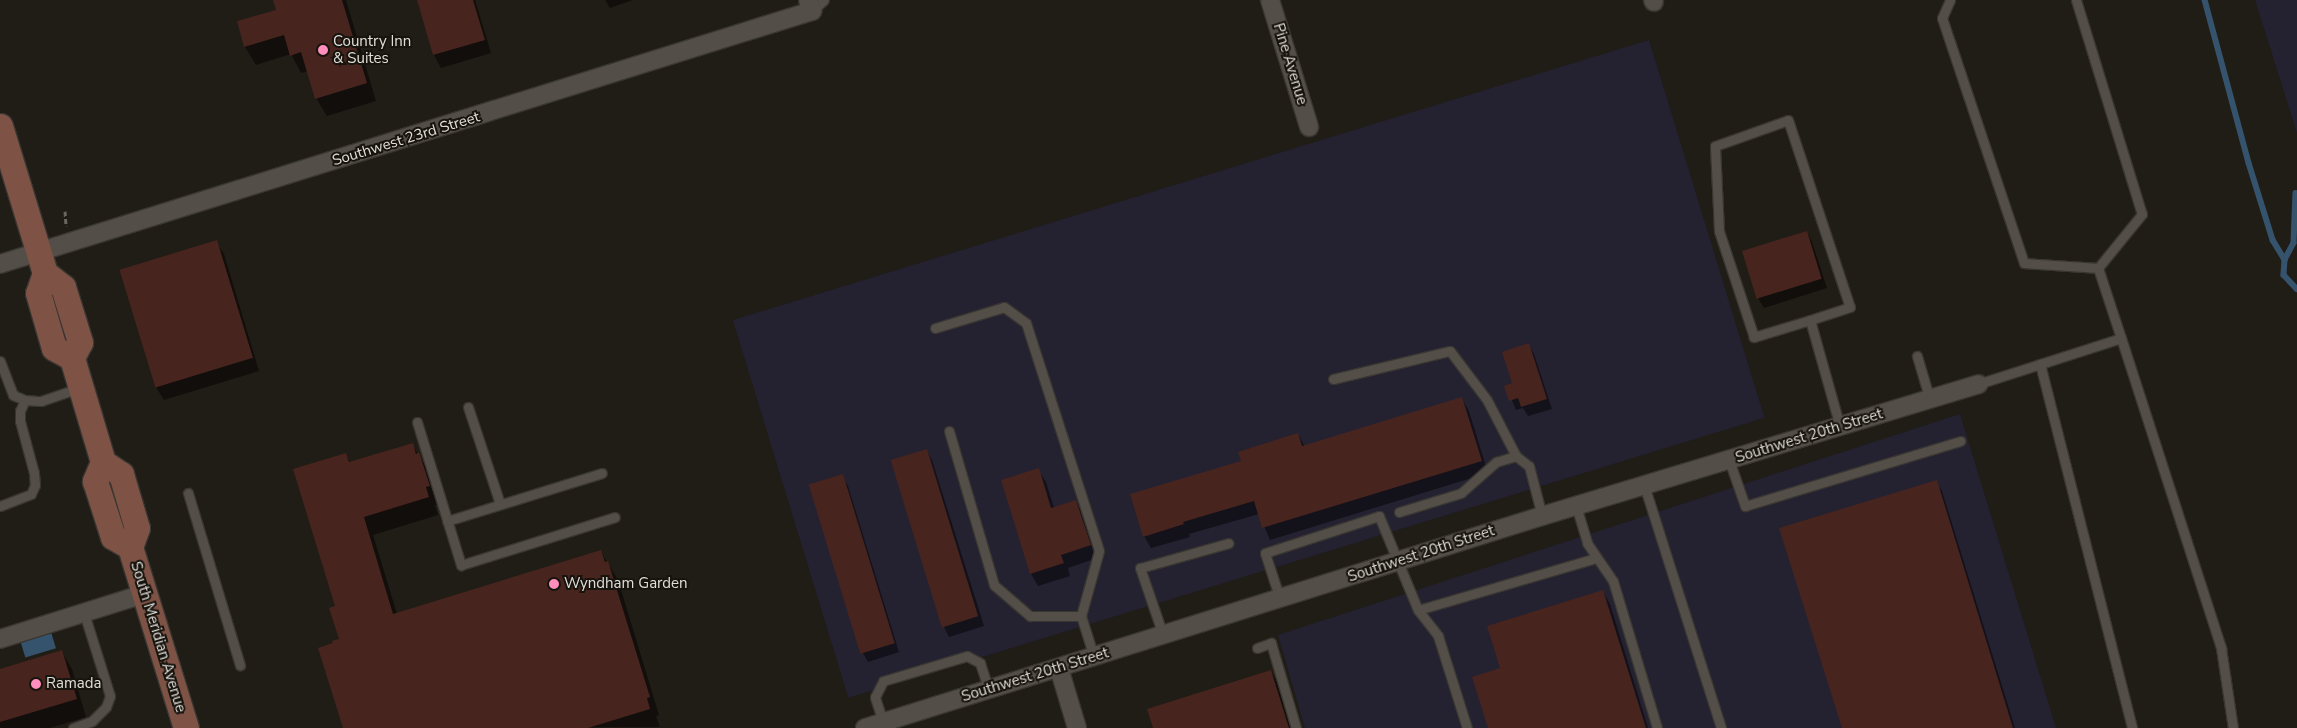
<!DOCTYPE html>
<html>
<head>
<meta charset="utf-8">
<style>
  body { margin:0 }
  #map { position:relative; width:2297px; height:728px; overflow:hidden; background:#201c16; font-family:"Nunito Sans",sans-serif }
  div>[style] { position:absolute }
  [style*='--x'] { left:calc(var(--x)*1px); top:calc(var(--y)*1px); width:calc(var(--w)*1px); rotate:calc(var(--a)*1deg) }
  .industrial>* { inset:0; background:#242131; transform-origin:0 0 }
  .water>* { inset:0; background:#35536d; transform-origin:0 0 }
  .shadow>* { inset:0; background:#0007 }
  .stream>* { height:5.5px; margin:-2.75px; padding:0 2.75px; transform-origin:2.75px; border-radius:2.75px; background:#35536d }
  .building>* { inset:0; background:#48241e; transform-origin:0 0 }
  .path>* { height:3px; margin-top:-1.5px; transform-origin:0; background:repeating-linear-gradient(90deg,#696660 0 5px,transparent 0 7.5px) }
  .roads { filter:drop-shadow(1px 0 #393632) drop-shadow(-1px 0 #393632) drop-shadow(0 1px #393632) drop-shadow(0 -1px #393632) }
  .service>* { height:9px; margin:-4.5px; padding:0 4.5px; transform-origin:4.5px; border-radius:4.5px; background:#534e47 }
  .minor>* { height:18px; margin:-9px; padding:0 9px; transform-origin:9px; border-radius:9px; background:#534e47 }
  .secondary>* { height:25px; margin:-12.5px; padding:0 12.5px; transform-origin:12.5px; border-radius:12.5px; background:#7e5346 }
  .dots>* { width:14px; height:14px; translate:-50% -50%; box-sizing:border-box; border:2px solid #17130d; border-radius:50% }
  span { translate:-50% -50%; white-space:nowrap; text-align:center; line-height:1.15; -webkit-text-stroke:4px #17130d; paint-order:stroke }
  .poi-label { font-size:15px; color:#e1deda }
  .left { translate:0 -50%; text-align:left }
  .street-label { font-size:15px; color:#e1deda }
</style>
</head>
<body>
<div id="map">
  <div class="industrial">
    <div style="clip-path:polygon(2255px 0,2297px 0,2297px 133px)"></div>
    <div style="left:1649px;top:40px;width:395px;height:958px;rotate:73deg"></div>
    <div style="clip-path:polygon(1960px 414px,2056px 728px,1305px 728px,1278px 635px)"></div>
  </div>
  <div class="water">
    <div style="left:51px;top:632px;width:17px;height:32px;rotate:73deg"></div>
  </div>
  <div class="shadow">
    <div style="clip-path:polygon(274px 0,346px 0,376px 101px,327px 116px,316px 98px,308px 71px,301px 73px,291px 54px,256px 65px,245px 47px,277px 11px)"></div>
    <div style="clip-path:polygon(418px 0,475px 0,491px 53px,441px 68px,434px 55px)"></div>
    <div style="clip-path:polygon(605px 0,633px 0,610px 8px)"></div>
    <div style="clip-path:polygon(1807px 232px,1812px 242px,1827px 288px,1764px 308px,1758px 298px)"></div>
    <div style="clip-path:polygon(216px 242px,224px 254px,259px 371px,164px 400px,156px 387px)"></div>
    <div style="clip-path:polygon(1529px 345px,1534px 354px,1552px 409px,1528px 416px,1523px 408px,1516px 410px,1506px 386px,1514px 384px)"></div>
    <div style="clip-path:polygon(1462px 399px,1469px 411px,1488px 473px,1270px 540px,1259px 514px,1189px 534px,1190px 537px,1151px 548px,1144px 536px,1243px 462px,1298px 434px,1305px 447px)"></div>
    <div style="clip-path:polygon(412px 444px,429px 472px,439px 504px,435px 505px,438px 515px,373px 535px,397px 614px,601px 552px,618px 580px,659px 715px,656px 716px,660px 727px,344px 728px,334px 644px,340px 639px,336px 607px,345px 454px,351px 463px)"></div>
    <div style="clip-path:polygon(926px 450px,932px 460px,984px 626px,949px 637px,944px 627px)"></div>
    <div style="clip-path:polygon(1038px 470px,1046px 482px,1054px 508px,1076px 501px,1083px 514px,1097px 558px,1068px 568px,1070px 576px,1038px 586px,1031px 574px)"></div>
    <div style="clip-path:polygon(842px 476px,848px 486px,899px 652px,868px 662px,863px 653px,810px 486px)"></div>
    <div style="clip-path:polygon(1936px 482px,1942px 491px,2015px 728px,1843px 728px)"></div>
    <div style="clip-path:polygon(1603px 592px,1610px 604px,1648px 728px,1490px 728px,1501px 669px)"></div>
    <div style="clip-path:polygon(61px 651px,72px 669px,86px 717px,50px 728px,0 728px,0 670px)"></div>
    <div style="clip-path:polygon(1271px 671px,1278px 684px,1292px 728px,1154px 728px)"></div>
  </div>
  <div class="stream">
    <div style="--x:2205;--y:0;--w:169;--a:74.9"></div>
    <div style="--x:2249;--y:163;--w:81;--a:72.7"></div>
    <div style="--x:2273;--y:240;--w:23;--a:59"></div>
    <div style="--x:2296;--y:193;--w:50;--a:92.3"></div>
    <div style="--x:2294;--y:243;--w:19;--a:118"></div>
    <div style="--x:2285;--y:260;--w:15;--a:94"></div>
    <div style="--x:2284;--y:275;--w:19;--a:47"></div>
  </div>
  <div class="building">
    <div style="clip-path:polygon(273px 0,342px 0,367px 83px,315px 99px,301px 52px,290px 56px,284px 35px,244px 47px,237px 21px,276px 10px)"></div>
    <div style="clip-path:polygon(417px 0,473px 0,485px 40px,433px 55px)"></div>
    <div style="left:1807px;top:231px;width:50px;height:68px;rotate:73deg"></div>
    <div style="left:217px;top:240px;width:123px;height:102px;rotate:73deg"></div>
    <div style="clip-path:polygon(1529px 343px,1547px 399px,1521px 407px,1518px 398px,1509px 401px,1504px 386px,1512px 383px,1502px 352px)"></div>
    <div style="clip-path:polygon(1462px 397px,1482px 461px,1262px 528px,1254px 501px,1183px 522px,1184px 524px,1143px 537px,1130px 494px,1241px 461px,1238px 452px,1298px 433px,1302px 446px)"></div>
    <div style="clip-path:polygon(413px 443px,416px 454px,419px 452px,430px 486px,426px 487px,429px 497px,364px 517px,393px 614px,601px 550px,605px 562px,608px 561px,650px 697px,647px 698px,650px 709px,588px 728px,343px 728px,318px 648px,333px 643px,332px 641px,339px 639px,329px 608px,335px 606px,293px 469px,346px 453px,349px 462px)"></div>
    <div style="left:927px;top:449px;width:175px;height:38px;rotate:73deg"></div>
    <div style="clip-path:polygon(1039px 468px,1051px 508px,1076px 500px,1091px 545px,1061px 555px,1064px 563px,1030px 574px,1001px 480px)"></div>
    <div style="left:843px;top:474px;width:177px;height:36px;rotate:73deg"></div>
    <div style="clip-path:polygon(1937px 480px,2013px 728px,1842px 728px,1779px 528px)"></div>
    <div style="clip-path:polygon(1603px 590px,1646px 728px,1488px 728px,1472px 677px,1500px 668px,1487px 626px)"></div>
    <div style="clip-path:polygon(62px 650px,77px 699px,0 722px,0 669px)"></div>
    <div style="clip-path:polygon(1271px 670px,1289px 728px,1153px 728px,1147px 709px)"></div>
  </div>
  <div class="path">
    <div style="--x:65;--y:211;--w:15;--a:86"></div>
  </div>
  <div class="roads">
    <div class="service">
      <div style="--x:1950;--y:0;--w:20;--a:114"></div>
      <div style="--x:1942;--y:18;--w:258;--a:71.5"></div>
      <div style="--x:2024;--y:263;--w:74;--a:3.9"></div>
      <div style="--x:2076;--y:0;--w:224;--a:72.9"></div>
      <div style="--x:2142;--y:214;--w:70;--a:129.2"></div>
      <div style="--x:812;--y:11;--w:16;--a:-43"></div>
      <div style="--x:2098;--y:268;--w:74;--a:71.8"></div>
      <div style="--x:1810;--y:320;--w:59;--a:163.1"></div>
      <div style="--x:1754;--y:337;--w:112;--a:-108.3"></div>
      <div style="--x:1719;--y:231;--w:85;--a:-92.7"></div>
      <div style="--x:1715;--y:146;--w:77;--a:-19.6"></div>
      <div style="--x:1788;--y:120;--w:197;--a:71.7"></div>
      <div style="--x:1850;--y:307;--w:42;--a:162"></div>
      <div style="--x:1810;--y:320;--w:111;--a:74.3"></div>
      <div style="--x:935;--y:328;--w:72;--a:-16.9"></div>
      <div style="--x:1004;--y:307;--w:27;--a:36"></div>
      <div style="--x:1026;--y:323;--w:239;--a:72.2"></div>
      <div style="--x:1099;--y:551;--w:67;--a:105.5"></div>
      <div style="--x:1081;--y:616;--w:43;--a:72.4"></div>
      <div style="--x:1917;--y:356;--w:46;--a:73.5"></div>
      <div style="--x:0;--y:361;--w:36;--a:69"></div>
      <div style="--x:13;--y:395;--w:13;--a:23"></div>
      <div style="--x:25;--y:400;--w:16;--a:4"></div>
      <div style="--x:41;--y:401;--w:40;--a:-18.9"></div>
      <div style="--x:2040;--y:364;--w:375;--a:75.8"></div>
      <div style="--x:1333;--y:379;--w:120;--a:-13.5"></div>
      <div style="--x:1450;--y:351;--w:61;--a:52.9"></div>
      <div style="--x:1487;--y:400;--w:63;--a:62.6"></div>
      <div style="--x:1978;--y:384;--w:150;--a:-17.8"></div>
      <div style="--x:2121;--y:338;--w:326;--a:72.1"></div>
      <div style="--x:2221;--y:648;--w:81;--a:81.5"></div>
      <div style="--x:468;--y:407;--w:102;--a:71.7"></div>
      <div style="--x:417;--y:422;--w:150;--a:72.9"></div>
      <div style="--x:461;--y:565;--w:161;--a:-17.3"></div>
      <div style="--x:949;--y:431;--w:160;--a:73.7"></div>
      <div style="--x:994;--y:585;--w:48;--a:40.7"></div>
      <div style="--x:1030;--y:616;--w:51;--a:0"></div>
      <div style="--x:1729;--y:460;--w:49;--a:70.8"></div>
      <div style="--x:1745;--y:506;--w:225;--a:-16.8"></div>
      <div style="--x:1644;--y:485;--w:255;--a:72.4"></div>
      <div style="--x:188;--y:493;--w:180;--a:73.2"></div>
      <div style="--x:0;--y:506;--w:33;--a:-21"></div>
      <div style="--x:31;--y:494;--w:10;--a:-66"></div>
      <div style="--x:35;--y:485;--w:12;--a:-95"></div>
      <div style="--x:34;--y:473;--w:54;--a:-105.1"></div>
      <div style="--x:20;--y:421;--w:10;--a:-90"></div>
      <div style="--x:20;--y:411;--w:12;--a:-66"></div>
      <div style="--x:1576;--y:506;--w:39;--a:73"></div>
      <div style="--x:1587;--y:543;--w:46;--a:55.6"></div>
      <div style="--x:1613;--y:581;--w:153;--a:73.3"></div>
      <div style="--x:1399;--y:512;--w:65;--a:-17"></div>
      <div style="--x:1461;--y:493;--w:47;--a:-41.5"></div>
      <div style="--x:1496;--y:462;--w:21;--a:-17"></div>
      <div style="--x:1516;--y:456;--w:16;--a:38"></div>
      <div style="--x:1529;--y:466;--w:52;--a:75.4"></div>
      <div style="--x:447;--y:521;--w:162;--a:-17.2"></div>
      <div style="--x:1280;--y:599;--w:48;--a:-108.1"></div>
      <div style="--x:1265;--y:553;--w:120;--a:-18"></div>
      <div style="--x:1379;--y:516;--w:102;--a:67.5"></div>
      <div style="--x:1418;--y:610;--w:33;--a:52"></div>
      <div style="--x:1438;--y:636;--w:96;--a:72.5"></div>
      <div style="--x:1418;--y:610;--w:185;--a:-16.3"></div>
      <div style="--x:1163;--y:635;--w:71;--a:-108.9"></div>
      <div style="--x:1140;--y:568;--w:92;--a:-15.7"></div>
      <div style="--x:1257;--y:648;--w:15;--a:-20"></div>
      <div style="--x:1271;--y:643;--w:89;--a:73.6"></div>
      <div style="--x:883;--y:722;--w:26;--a:-108"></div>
      <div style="--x:875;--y:697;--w:18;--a:-63"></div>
      <div style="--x:883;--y:681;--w:88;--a:-16.6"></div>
      <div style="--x:967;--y:656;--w:15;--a:28"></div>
      <div style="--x:980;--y:663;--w:28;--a:72"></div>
      <div style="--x:73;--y:728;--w:20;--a:-20"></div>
      <div style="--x:92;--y:721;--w:20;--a:-45"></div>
      <div style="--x:106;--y:707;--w:12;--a:-70"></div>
      <div style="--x:110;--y:696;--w:87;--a:-107.4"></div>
    </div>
    <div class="minor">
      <div style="--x:1270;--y:0;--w:133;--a:72.9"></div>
      <div style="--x:1653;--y:0;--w:2;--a:63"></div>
      <div style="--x:0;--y:264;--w:851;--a:-17.31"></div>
      <div style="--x:812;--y:11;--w:12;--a:-110"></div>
      <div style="--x:0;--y:639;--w:151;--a:-17.4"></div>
      <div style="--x:1059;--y:668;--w:63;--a:73.3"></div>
      <div style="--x:865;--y:728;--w:709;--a:-17.39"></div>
      <div style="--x:1542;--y:516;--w:456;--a:-16.8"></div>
    </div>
    <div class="secondary">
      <div style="--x:0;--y:126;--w:154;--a:73"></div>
      <div style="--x:45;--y:273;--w:21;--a:109"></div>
      <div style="--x:38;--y:293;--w:57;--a:73.8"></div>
      <div style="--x:54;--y:348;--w:21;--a:29"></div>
      <div style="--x:72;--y:358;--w:109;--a:73.4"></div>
      <div style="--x:103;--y:462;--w:21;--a:113"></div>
      <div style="--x:95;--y:481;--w:59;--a:72.2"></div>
      <div style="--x:113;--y:537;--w:20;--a:30"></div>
      <div style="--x:45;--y:273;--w:23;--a:38"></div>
      <div style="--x:63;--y:287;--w:58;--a:72.8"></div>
      <div style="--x:80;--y:342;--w:18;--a:117"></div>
      <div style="--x:103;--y:462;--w:22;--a:34"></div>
      <div style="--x:121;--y:474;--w:56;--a:73.5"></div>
      <div style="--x:137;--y:528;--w:20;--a:110"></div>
      <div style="--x:130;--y:547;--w:189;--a:72.8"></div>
    </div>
  </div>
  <div class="dots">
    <div style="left:323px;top:50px;background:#fe8ebc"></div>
    <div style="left:554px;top:584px;background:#fe8ebc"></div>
    <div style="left:36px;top:684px;background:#fe8ebc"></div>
  </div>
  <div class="poi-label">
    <span class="left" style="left:333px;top:50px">Country Inn<br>&amp; Suites</span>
    <span class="left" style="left:564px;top:584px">Wyndham Garden</span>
    <span class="left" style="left:46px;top:684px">Ramada</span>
  </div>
  <div class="street-label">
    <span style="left:1290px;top:64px;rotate:73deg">Pine Avenue</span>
    <span style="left:406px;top:139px;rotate:-17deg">Southwest 23rd Street</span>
    <span style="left:1809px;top:436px;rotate:-17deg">Southwest 20th Street</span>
    <span style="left:1421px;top:554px;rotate:-18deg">Southwest 20th Street</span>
    <span style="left:158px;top:637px;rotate:73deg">South Meridian Avenue</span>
    <span style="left:1035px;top:675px;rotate:-17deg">Southwest 20th Street</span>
  </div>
</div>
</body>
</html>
